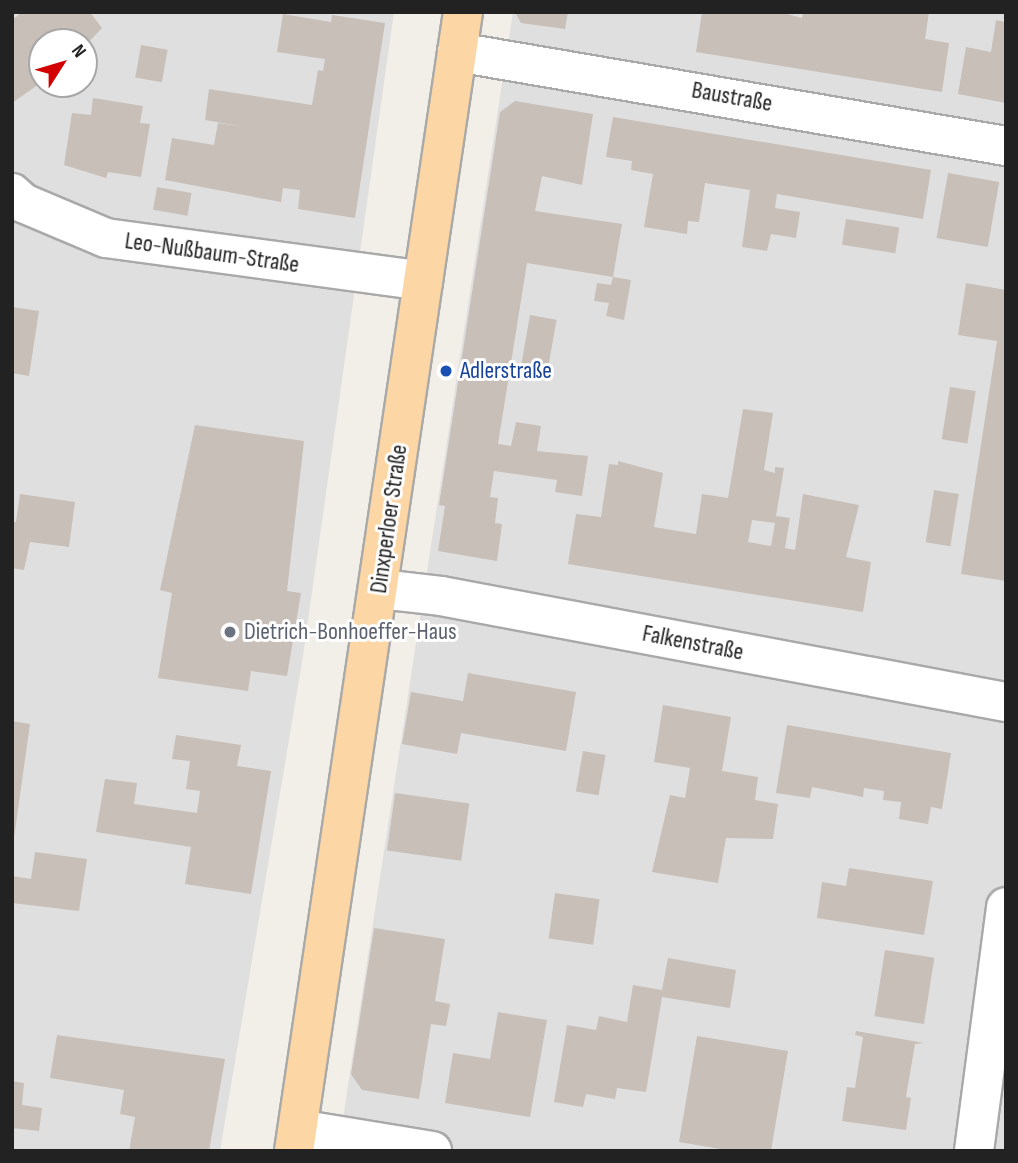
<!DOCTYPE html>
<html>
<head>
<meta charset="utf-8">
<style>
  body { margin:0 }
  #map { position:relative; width:1018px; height:1163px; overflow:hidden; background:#f2efe9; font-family:"Sofia Sans Condensed",sans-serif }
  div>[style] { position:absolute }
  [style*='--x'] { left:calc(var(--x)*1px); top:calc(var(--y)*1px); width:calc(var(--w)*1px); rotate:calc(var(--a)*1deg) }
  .residential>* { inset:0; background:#e0dfdf }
  .building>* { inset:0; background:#c7bfb8; transform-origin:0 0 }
  .roads { filter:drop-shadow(2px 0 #a9a9a9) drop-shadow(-2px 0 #a9a9a9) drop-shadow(0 2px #a9a9a9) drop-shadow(0 -2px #a9a9a9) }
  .minor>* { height:38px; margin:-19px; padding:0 19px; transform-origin:19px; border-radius:19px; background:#fff }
  .primary>* { height:38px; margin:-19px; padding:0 19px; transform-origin:19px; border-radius:19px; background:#fcd6a4 }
  .dots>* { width:19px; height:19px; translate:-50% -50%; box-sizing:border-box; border:4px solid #fff; border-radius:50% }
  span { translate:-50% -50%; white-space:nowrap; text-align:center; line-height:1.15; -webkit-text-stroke:6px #fff; paint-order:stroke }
  .street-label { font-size:24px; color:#222 }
  .transit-label { font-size:24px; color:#164399 }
  .left { translate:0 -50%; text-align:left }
  .worship-label { font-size:24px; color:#5b616d }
  .frame { position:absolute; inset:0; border:14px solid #222; pointer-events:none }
  .north { position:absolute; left:28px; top:28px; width:70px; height:70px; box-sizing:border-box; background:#fff; border:2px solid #a7a7a7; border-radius:50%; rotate:53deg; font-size:19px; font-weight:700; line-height:28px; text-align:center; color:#222 }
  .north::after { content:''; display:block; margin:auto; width:24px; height:32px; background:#d40000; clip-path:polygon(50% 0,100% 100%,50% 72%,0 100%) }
</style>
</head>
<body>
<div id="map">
  <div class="residential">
    <div style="clip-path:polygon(evenodd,12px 12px,394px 12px,303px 656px,220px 1151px,12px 1151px,12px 12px,42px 42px,84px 42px,84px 84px,42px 84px,42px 42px)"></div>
    <div style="clip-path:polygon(513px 12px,1006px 12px,1006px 1151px,338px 1151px)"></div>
  </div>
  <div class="building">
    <div style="clip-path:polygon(22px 12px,90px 12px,102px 28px,84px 47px,84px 42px,42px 42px,42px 82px,12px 103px,12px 20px)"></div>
    <div style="clip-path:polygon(515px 12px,568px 12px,565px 29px,521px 23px)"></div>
    <div style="clip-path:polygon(702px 12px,780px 12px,802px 18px,803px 12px,929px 12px,925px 39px,949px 43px,942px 92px,696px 52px)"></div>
    <div style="clip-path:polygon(283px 14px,331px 22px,332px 15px,385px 23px,355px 218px,298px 209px,300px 190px,283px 188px,281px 202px,165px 180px,172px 138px,214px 145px,218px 123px,245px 127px,205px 120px,209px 89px,312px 105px,318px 70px,323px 71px,325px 59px,277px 52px)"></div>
    <div style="clip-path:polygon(996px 20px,1006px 22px,1006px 103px,958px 94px,966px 47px,991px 52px)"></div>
    <div style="left:141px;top:45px;width:27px;height:33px;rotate:10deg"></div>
    <div style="clip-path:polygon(93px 98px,143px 106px,140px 123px,150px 124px,141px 177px,108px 172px,106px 178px,64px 165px,72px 113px,91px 115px)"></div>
    <div style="clip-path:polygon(515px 101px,593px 114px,582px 185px,542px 176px,535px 211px,622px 224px,613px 277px,631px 280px,624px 320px,606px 316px,609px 303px,594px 301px,597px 283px,611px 285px,613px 277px,527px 263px,498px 444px,511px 446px,516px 422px,541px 426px,537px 451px,588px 456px,582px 496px,555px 492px,557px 480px,494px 471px,490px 497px,498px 498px,495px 523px,502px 524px,497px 561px,438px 551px,445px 506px,439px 505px,500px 112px)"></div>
    <div style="clip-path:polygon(613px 117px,931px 170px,923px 219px,777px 194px,775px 208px,800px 212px,796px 238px,771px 234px,767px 251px,742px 247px,750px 190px,705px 183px,699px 222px,688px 221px,687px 234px,644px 227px,653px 174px,631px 170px,632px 161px,606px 157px)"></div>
    <div style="left:948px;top:173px;width:52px;height:66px;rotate:10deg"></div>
    <div style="left:157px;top:187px;width:35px;height:23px;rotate:10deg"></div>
    <div style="left:846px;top:219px;width:54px;height:26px;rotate:9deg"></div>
    <div style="clip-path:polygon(966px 283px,1006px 290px,1006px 581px,961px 574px,997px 341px,958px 335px)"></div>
    <div style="clip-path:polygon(12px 307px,39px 311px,29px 376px,12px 373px)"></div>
    <div style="left:530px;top:315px;width:27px;height:53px;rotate:10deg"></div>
    <div style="left:950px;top:387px;width:26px;height:53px;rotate:9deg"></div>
    <div style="clip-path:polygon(evenodd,743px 409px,773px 413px,764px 470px,775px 473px,775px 467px,784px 468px,776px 516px,790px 518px,785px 548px,795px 550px,803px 494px,859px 505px,846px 557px,871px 562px,863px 612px,568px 564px,576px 514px,601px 517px,609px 464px,618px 465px,618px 461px,663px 473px,654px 527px,696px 534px,702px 494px,728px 498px,743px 409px,752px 520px,775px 523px,771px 546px,748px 542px,752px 520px)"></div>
    <div style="clip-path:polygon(195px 425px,304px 441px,287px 591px,301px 593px,287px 676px,251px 671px,248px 691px,158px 678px,172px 593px,160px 590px)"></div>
    <div style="left:934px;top:490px;width:25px;height:53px;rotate:9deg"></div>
    <div style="clip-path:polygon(20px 494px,75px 502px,69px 547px,30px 542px,24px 570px,12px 568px,12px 522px,16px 522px)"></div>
    <div style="clip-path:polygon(468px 673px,576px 692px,566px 751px,461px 733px,457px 754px,402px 744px,411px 692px,463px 701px)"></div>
    <div style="clip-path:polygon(663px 705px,731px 717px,722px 771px,758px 777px,755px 800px,778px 804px,773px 839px,726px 838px,718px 883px,652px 872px,670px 795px,685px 798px,690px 768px,654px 762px)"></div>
    <div style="clip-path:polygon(12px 721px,30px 724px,14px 838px,12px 837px)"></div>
    <div style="clip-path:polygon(787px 725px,951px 753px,942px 809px,931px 807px,928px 824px,899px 819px,901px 802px,883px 800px,884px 791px,864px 788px,863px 797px,812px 787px,810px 798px,776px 793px)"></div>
    <div style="clip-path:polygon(176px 735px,241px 745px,237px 766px,271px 771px,251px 894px,185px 884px,191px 847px,96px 832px,105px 779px,137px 783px,134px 804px,197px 813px,200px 791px,186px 789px,190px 761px,172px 759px)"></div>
    <div style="left:583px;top:751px;width:23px;height:41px;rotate:10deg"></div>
    <div style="left:395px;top:793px;width:75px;height:58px;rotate:8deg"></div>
    <div style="clip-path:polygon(35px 852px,87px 859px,79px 911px,12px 903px,12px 876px,31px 879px)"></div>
    <div style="clip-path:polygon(849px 868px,933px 881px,924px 935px,817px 918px,822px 882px,846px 886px)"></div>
    <div style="left:555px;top:893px;width:45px;height:46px;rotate:8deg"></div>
    <div style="clip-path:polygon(374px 928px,445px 939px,435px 1001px,450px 1004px,446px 1026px,431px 1024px,419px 1099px,362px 1090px,351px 1074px)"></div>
    <div style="left:885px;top:950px;width:50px;height:67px;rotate:9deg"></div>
    <div style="clip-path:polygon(668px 958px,736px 970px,730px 1008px,662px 997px,646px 1092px,617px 1088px,615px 1099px,586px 1094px,583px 1107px,554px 1102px,567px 1025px,596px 1030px,599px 1016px,627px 1022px,633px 985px,662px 990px)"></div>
    <div style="clip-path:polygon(498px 1012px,547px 1020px,530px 1117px,445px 1103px,453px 1053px,490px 1059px)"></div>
    <div style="clip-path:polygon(856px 1031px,924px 1043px,915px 1044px,906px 1097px,911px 1098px,906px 1130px,842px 1121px,847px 1087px,855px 1088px,863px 1037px,855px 1035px)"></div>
    <div style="clip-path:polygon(57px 1035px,225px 1059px,209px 1151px,129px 1151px,135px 1117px,120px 1114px,124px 1090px,50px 1078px)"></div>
    <div style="clip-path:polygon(697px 1036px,788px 1051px,771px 1151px,732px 1151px,679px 1142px)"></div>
    <div style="clip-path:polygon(12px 1081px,24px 1083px,22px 1105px,42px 1108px,39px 1131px,12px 1128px)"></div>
  </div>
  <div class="roads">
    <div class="minor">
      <div style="--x:457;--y:52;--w:557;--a:9.72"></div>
      <div style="--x:12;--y:193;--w:15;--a:42"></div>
      <div style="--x:23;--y:203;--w:90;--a:22.9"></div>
      <div style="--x:106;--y:238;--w:320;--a:7.7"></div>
      <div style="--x:380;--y:589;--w:61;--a:6.5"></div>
      <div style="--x:441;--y:596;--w:575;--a:10.63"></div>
      <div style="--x:298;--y:1129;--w:136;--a:9.3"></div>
      <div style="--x:974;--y:1151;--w:246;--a:-82.5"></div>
    </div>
    <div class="primary">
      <div style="--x:294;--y:1151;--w:1151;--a:-81.56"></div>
    </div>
  </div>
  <div class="dots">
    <div style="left:446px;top:371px;background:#1a4fb4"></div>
    <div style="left:230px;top:632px;background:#6b7280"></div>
  </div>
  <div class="street-label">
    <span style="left:732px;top:97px;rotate:10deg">Baustraße</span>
    <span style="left:212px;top:253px;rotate:8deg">Leo-Nußbaum-Straße</span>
    <span style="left:389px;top:519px;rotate:-82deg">Dinxperloer Straße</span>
    <span style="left:693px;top:643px;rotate:11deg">Falkenstraße</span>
  </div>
  <div class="transit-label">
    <span class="left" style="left:460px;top:371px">Adlerstraße</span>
  </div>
  <div class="worship-label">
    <span class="left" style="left:244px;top:632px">Dietrich-Bonhoeffer-Haus</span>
  </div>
  <div class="frame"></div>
  <div class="north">N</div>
</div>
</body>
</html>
